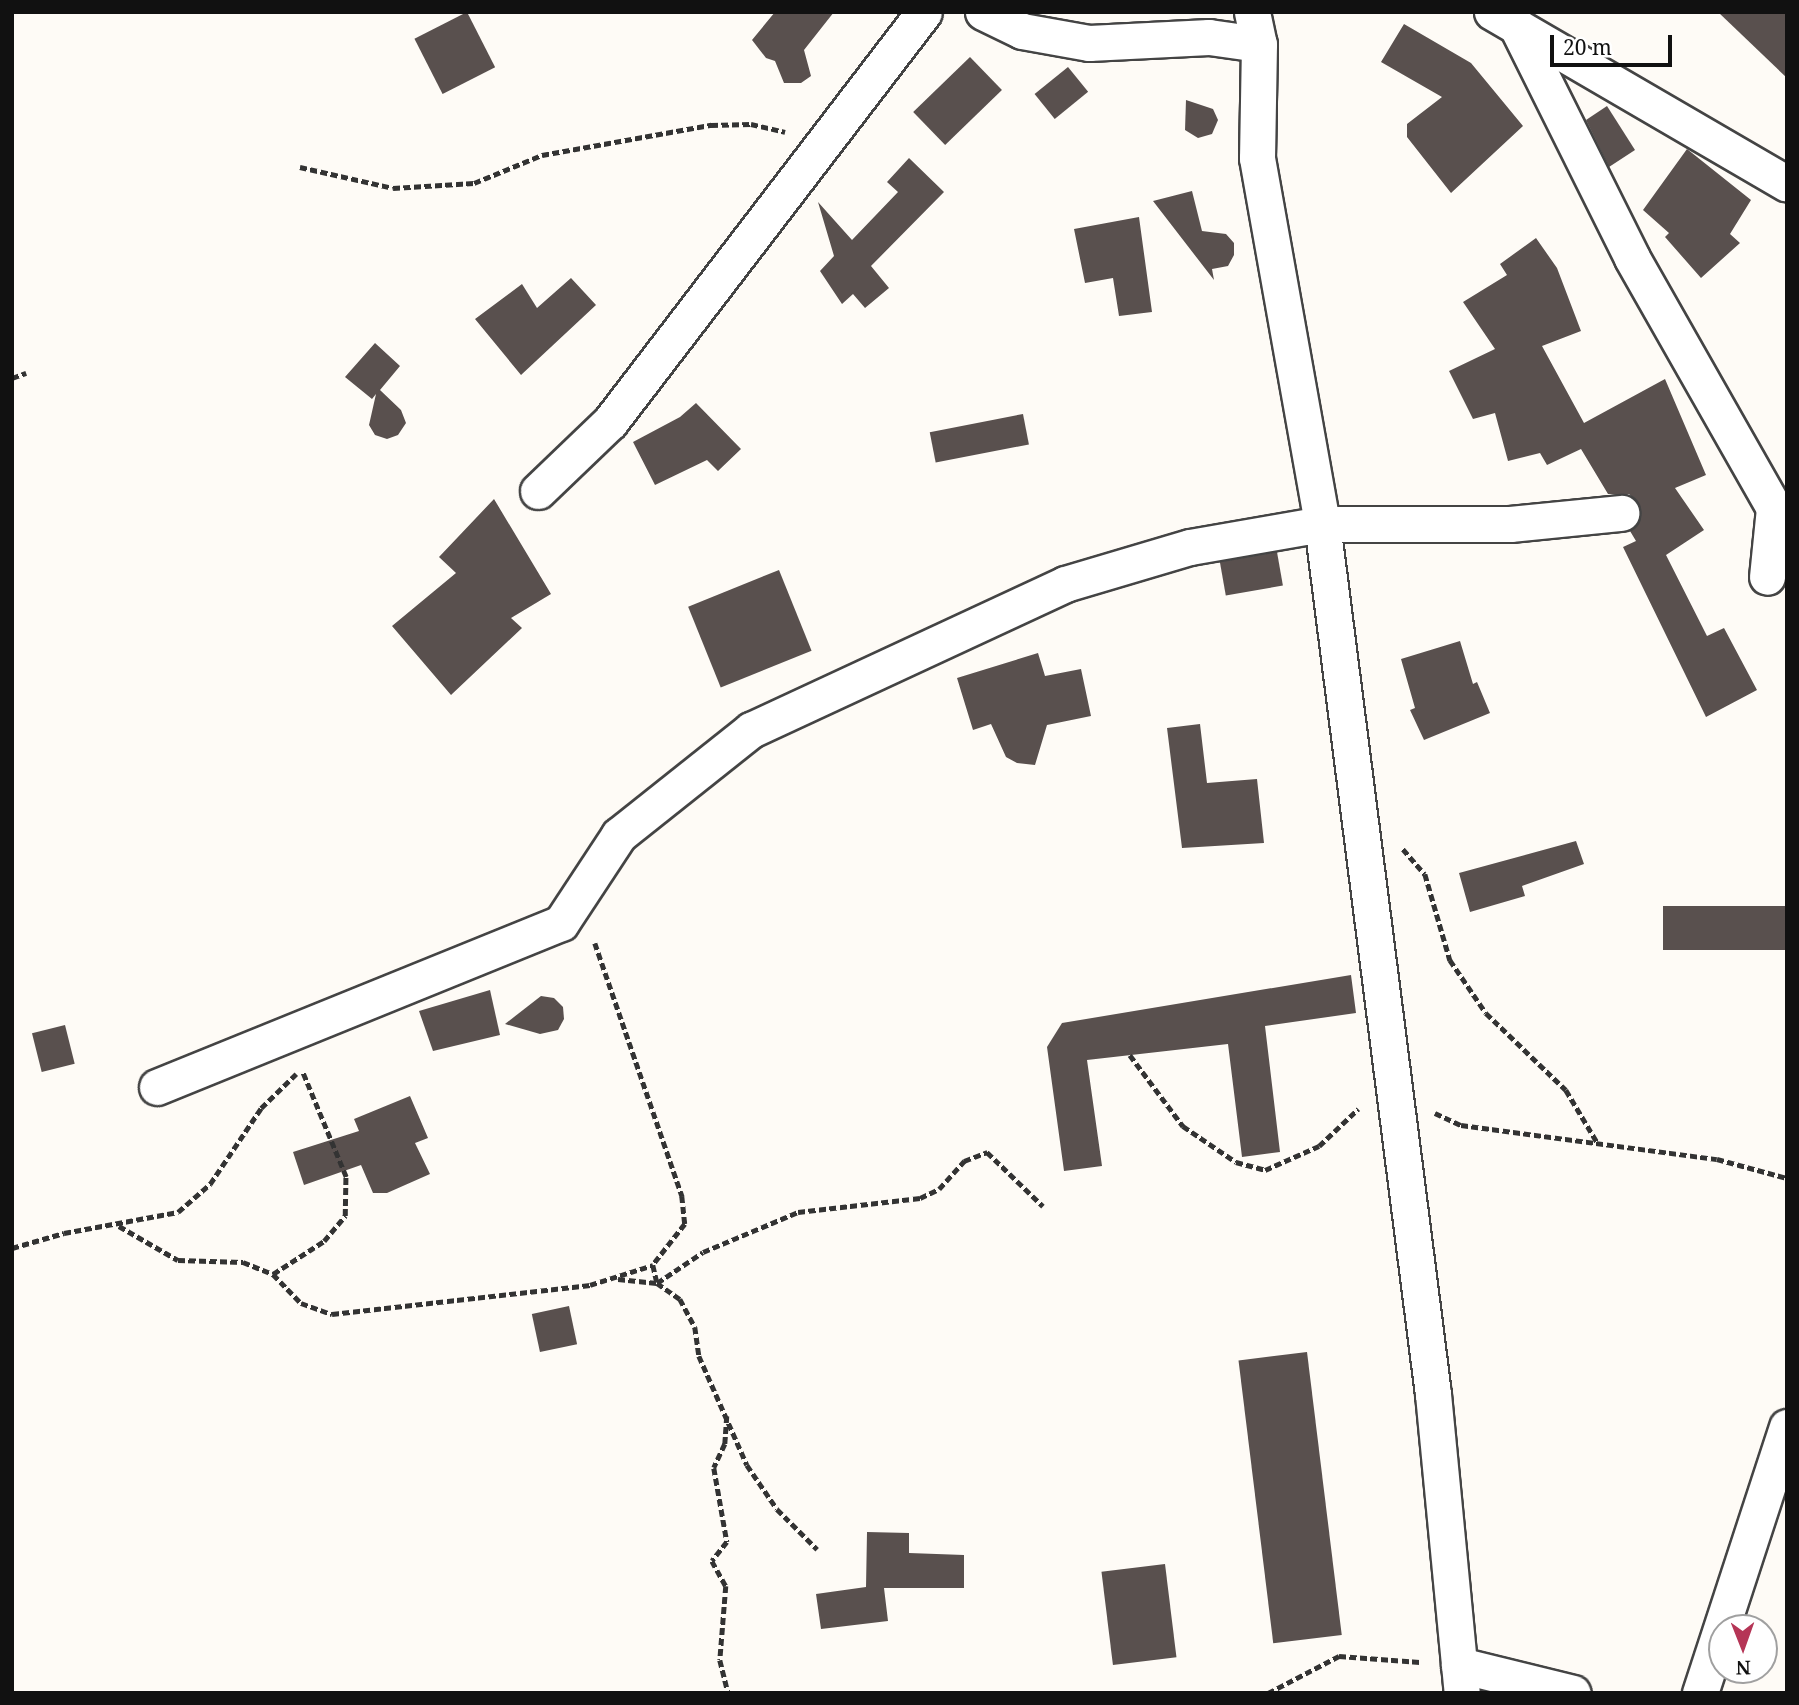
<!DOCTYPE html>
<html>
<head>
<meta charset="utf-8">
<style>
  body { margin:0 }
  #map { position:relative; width:1799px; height:1705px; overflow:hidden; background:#fefbf6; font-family:"Noto Serif",serif }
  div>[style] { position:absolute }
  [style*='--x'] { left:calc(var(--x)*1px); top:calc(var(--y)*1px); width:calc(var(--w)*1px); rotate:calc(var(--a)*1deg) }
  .building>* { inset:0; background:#59504e; transform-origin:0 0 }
  .path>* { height:4.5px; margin-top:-2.25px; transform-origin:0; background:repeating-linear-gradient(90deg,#333 0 7px,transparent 0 10.5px) }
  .roads { filter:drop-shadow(2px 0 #444) drop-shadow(-2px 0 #444) drop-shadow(0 2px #444) drop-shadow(0 -2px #444) }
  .street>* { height:35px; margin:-17.5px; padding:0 17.5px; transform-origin:17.5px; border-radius:17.5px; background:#fff }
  span { translate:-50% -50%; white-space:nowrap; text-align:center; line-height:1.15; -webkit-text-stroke:7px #fff; paint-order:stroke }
  .frame { position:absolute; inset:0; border:14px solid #111; pointer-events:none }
  .north { position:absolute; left:1708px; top:1614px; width:70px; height:70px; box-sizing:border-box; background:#fff; border:2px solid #a0a0a0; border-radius:50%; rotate:179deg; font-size:19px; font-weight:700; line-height:28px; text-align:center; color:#111 }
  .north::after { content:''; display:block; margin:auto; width:24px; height:32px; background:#b53556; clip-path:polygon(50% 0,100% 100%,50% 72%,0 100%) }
  .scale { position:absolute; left:1550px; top:35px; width:122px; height:32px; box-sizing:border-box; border:4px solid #111; border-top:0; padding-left:9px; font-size:21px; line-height:24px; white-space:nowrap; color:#111; -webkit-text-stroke:5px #fff; paint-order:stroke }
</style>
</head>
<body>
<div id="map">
  <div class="building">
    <div style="left:467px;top:12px;width:62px;height:59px;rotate:63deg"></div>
    <div style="clip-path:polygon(775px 12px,834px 12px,804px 50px,811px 76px,801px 83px,784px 83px,775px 61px,766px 58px,752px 40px)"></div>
    <div style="clip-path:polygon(1718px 12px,1787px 12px,1787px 78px)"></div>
    <div style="clip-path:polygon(1404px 24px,1471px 63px,1523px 126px,1451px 193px,1407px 137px,1407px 124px,1442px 97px,1381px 62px)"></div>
    <div style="left:970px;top:57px;width:46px;height:79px;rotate:46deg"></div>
    <div style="left:1068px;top:67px;width:32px;height:43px;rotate:51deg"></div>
    <div style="clip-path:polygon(1186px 100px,1213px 109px,1218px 120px,1212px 134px,1198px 138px,1185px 130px)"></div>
    <div style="clip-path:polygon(1607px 106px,1635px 150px,1609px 167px,1586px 120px)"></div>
    <div style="clip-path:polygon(1687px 149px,1751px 200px,1730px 234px,1740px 243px,1701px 278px,1665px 237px,1669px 233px,1643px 210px)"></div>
    <div style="clip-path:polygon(909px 158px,944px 192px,871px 266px,889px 288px,865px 308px,853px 294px,842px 304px,820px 271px,834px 256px,818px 202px,852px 240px,898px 192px,887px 182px)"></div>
    <div style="clip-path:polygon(1192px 191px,1202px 231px,1226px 234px,1234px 243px,1234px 255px,1228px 266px,1212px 269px,1214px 280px,1153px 201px)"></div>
    <div style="clip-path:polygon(1139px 217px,1152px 312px,1119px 316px,1113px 278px,1085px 283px,1074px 229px)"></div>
    <div style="clip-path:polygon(1536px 238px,1557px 268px,1581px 331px,1542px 346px,1584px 423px,1665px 379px,1706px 475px,1675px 488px,1704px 530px,1666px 555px,1707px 636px,1724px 628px,1757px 690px,1706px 717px,1623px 547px,1636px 541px,1630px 531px,1640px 521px,1637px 501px,1629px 494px,1608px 494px,1581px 449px,1547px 465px,1540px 453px,1508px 461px,1495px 413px,1473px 419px,1449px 371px,1495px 349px,1463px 302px,1507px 275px,1500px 264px)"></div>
    <div style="clip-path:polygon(571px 278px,596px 305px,521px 375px,475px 319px,522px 284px,537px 308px)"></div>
    <div style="clip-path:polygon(375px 343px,400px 366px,380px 390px,401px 410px,406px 423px,398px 435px,387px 439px,375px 435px,369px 425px,376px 394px,372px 399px,345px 377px)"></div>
    <div style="clip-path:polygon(696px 403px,741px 449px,718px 471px,707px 460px,655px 485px,633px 442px,680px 417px)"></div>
    <div style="left:1023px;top:414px;width:31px;height:95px;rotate:79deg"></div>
    <div style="clip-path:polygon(494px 499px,551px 594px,511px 618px,522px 628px,451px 695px,392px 626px,456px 573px,439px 557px)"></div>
    <div style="left:1277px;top:552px;width:34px;height:58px;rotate:80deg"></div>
    <div style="left:779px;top:570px;width:87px;height:98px;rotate:68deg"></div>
    <div style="clip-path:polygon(1460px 641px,1473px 684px,1477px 682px,1490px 713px,1424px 740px,1410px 710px,1415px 708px,1401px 659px)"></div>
    <div style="clip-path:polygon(1038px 653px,1045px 676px,1081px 669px,1091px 716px,1047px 725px,1035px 765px,1017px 763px,1006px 757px,991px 724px,973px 730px,957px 678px)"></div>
    <div style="clip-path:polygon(1200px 724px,1207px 783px,1257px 779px,1264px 843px,1182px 848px,1167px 728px)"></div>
    <div style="clip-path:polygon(1576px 841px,1584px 864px,1522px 886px,1525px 896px,1470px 912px,1459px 873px)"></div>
    <div style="left:1787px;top:906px;width:44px;height:124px;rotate:90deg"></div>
    <div style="clip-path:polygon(1351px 975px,1356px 1013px,1265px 1026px,1280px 1152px,1242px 1157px,1228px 1044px,1087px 1060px,1102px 1166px,1064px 1171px,1047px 1047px,1062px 1023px)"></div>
    <div style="clip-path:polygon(490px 990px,500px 1035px,433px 1051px,419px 1011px)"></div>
    <div style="clip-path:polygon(541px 996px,554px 998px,563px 1007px,564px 1019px,558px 1030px,540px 1034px,505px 1024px)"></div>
    <div style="left:65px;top:1025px;width:40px;height:34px;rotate:76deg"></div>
    <div style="clip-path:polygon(410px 1096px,428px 1138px,415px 1143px,430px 1174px,387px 1193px,373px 1193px,361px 1165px,304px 1185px,293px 1152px,359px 1131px,354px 1119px)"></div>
    <div style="left:569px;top:1306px;width:39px;height:38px;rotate:78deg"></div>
    <div style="left:1307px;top:1352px;width:285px;height:69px;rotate:83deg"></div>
    <div style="clip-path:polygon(867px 1532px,909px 1533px,909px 1553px,964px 1555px,964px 1588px,884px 1588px,888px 1621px,821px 1629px,816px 1594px,866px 1587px)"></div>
    <div style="left:1165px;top:1564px;width:94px;height:64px;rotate:83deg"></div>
  </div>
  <div class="path">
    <div style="--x:300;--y:167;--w:95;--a:12.7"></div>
    <div style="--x:393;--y:188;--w:81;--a:-3.5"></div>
    <div style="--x:474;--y:183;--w:74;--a:-22.4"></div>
    <div style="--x:542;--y:155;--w:172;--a:-10.1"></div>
    <div style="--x:711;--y:125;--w:40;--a:-1.4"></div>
    <div style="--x:751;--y:124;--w:35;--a:13"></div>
    <div style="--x:12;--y:378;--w:15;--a:-20"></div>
    <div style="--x:1403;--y:849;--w:33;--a:49"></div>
    <div style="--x:1425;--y:874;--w:90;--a:73.8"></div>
    <div style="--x:1450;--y:960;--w:64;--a:55.8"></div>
    <div style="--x:1486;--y:1013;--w:111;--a:43.9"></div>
    <div style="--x:1566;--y:1090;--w:61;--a:59.2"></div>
    <div style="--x:595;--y:943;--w:268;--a:71"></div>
    <div style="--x:682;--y:1196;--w:28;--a:84"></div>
    <div style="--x:685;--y:1224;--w:52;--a:128"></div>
    <div style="--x:653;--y:1265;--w:18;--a:77"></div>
    <div style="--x:657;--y:1283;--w:28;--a:35"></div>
    <div style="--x:680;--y:1299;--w:32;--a:62"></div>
    <div style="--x:695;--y:1327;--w:29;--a:82"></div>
    <div style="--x:699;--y:1356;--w:119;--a:66.2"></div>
    <div style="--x:747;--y:1465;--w:53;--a:55.7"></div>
    <div style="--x:777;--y:1509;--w:57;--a:45"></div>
    <div style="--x:1130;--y:1055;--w:89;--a:53.3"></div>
    <div style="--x:1183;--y:1126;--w:64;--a:34.2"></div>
    <div style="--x:1236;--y:1162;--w:30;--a:15"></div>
    <div style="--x:1265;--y:1170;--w:59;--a:-24"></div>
    <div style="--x:1319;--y:1146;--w:54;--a:-43.5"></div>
    <div style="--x:1435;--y:1113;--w:29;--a:25"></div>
    <div style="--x:1461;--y:1125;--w:258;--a:7.6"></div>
    <div style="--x:1717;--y:1159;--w:73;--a:15.2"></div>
    <div style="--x:119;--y:1226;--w:68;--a:30"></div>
    <div style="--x:178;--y:1260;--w:65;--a:1.8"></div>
    <div style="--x:243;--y:1262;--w:32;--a:22"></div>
    <div style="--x:273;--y:1274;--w:40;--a:46"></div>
    <div style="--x:301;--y:1303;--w:33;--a:20"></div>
    <div style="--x:332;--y:1314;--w:260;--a:-6.4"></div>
    <div style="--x:590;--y:1285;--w:66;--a:-17.6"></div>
    <div style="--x:12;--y:1248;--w:54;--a:-16.1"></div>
    <div style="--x:64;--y:1233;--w:116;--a:-10.4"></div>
    <div style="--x:178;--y:1212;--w:43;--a:-41.2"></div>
    <div style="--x:210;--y:1184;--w:92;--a:-56.1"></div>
    <div style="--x:261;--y:1108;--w:49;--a:-44.2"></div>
    <div style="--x:273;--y:1274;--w:61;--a:-32.9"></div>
    <div style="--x:324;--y:1241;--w:33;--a:-50"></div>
    <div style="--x:345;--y:1216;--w:39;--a:-89"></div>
    <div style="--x:346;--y:1177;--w:115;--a:-112.5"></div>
    <div style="--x:618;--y:1279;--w:39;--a:6"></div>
    <div style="--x:657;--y:1283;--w:55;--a:-34"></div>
    <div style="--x:703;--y:1252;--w:103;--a:-22.8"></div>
    <div style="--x:798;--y:1212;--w:123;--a:-6.5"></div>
    <div style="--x:920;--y:1198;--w:21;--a:-25"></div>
    <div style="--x:939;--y:1189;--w:38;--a:-48"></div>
    <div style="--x:964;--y:1161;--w:25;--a:-21"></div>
    <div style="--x:987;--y:1152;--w:78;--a:44"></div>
    <div style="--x:727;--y:1416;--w:28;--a:94"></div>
    <div style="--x:725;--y:1444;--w:26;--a:115"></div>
    <div style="--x:714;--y:1468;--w:75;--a:80"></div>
    <div style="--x:727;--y:1542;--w:24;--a:128"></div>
    <div style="--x:712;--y:1561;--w:29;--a:61"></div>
    <div style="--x:726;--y:1586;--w:74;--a:94.6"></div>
    <div style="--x:720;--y:1660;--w:34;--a:76"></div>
    <div style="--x:1268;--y:1693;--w:80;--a:-27.5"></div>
    <div style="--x:1339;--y:1656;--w:81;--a:4.2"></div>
  </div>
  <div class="roads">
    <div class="street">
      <div style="--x:983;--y:12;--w:43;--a:26"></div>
      <div style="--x:1022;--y:31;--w:68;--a:10.2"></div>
      <div style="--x:1089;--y:43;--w:120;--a:-2.9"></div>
      <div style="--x:1209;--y:37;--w:50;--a:8"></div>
      <div style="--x:1252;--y:12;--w:33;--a:78"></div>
      <div style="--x:1259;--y:44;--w:114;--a:91"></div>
      <div style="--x:1257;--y:158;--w:372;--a:79.9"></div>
      <div style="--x:1322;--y:524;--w:877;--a:82.73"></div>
      <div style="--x:1433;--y:1394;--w:300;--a:84.5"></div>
      <div style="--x:1492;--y:12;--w:341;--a:30.2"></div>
      <div style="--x:1516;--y:25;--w:260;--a:63.5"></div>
      <div style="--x:1632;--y:258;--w:288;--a:60.4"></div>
      <div style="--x:1774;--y:508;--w:69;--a:95.8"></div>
      <div style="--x:538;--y:491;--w:100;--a:-43.8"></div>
      <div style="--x:610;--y:422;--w:516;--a:-52.55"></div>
      <div style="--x:157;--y:1087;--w:436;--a:-22.1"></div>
      <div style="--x:561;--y:923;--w:105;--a:-56.6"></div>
      <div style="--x:619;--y:835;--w:169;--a:-38.5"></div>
      <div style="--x:751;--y:730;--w:346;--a:-24.9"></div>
      <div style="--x:1065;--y:584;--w:130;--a:-16.5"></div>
      <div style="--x:1190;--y:547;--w:134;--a:-9.9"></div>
      <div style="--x:1322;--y:524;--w:188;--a:0"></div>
      <div style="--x:1510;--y:524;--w:112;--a:-5.7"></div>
      <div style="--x:1459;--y:1665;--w:117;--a:13.8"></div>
      <div style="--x:1700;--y:1693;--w:280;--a:-71.9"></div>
    </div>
  </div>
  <div class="frame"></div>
  <div class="north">N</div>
  <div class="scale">20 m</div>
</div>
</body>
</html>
